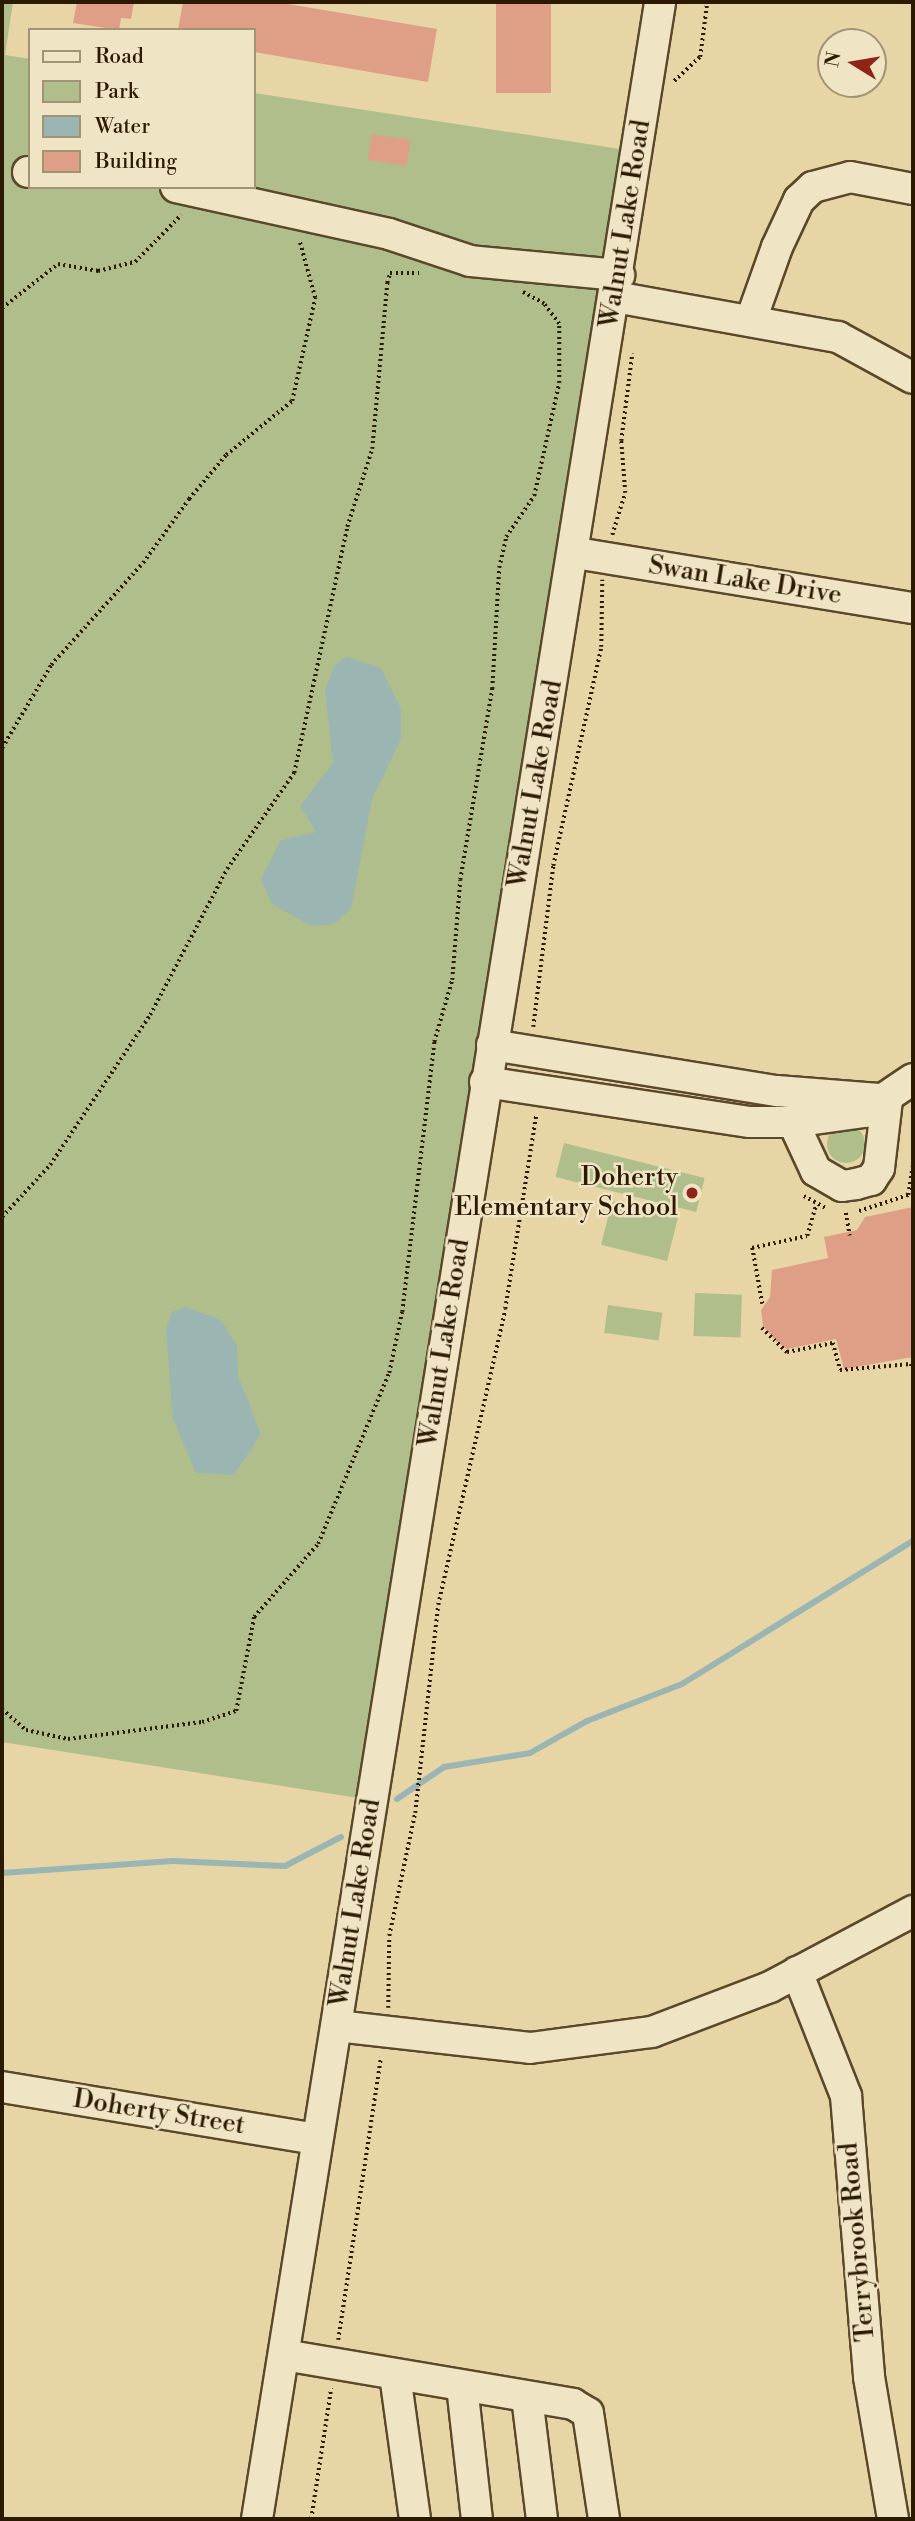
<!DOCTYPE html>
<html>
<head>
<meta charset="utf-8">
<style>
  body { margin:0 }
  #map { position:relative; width:915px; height:2521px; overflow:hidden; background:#e7d5a5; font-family:"Libre Bodoni",serif }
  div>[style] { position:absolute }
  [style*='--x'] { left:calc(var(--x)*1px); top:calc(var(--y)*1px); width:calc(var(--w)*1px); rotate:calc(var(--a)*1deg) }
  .green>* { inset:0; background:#afbe8b; transform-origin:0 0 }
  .round { border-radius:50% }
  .water>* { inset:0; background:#9bb6b2 }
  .stream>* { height:6px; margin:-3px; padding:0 3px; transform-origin:3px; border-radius:3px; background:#9bb6b2 }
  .building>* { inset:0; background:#df9f87; transform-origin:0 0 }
  .path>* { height:3.5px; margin-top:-1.75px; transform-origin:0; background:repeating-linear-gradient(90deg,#2b1901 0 2px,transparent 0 5.5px) }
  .roads { filter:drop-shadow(2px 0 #5a482a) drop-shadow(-2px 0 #5a482a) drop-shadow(0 2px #5a482a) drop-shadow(0 -2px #5a482a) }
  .minor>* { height:30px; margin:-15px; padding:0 15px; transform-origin:15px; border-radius:15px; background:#efe4c4 }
  .dots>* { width:19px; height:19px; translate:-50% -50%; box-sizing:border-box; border:4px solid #efe4c4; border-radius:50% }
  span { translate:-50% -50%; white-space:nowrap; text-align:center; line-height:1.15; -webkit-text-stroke:5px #efe4c4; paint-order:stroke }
  .street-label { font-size:26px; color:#2b1901 }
  .poi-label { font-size:26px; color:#2b1901 }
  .right { translate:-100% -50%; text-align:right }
  .frame { position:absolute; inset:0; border:4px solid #2b1901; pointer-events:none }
  .legend { position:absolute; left:28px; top:28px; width:228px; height:161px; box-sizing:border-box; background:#efe4c4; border:2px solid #a19376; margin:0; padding:9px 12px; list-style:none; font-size:21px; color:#2b1901 }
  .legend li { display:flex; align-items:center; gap:14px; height:35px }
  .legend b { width:35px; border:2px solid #a19376 }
  .north { position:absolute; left:817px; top:28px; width:70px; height:70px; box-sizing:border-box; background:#efe4c4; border:2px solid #a19376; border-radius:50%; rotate:281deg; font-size:19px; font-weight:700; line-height:28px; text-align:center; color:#2b1901 }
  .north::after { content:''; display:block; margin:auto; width:24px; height:32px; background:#8f2418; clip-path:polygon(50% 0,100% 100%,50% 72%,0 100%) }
</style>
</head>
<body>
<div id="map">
  <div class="green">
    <div style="clip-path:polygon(2px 2px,13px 2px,5px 55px,30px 59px,30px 187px,254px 187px,254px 93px,633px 151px,371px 1800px,2px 1742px)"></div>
    <div class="round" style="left:827px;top:1125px;width:38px;height:38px"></div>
    <div style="left:564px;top:1143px;width:145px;height:35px;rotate:14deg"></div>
    <div style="left:612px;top:1201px;width:68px;height:45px;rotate:14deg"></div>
    <div style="left:695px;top:1293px;width:47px;height:43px;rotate:2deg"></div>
    <div style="left:608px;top:1305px;width:55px;height:28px;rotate:8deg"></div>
  </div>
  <div class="water">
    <div style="clip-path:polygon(347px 657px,381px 668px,401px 709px,401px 739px,372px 799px,351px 909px,334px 924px,311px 926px,272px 904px,261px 879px,281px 840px,316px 832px,300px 806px,333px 763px,325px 690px,335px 665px)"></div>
    <div style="clip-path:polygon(185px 1307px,221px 1320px,237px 1346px,238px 1376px,261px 1434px,234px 1475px,196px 1473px,173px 1419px,166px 1329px,172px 1312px)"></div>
  </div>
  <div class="stream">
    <div style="--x:397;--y:1799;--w:57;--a:-34.2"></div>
    <div style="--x:444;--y:1767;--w:87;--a:-9.2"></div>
    <div style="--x:530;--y:1753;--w:65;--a:-29.3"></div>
    <div style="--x:587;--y:1721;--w:102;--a:-21.3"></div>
    <div style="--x:682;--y:1684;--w:272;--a:-31.8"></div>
    <div style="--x:2;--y:1873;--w:171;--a:-4"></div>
    <div style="--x:173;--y:1861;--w:112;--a:2.6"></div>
    <div style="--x:285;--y:1866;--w:63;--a:-27.4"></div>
  </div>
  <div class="building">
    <div style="clip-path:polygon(77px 2px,134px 2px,131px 19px,121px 18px,119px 30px,73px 23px)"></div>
    <div style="clip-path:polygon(183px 2px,276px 2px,437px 29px,428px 82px,254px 52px,254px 30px,178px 30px)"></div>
    <div style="left:496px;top:2px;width:55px;height:91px"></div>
    <div style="left:372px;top:134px;width:39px;height:26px;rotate:9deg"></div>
    <div style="clip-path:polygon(913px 1207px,913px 1357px,844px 1369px,836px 1339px,787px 1349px,778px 1343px,763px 1326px,761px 1310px,770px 1297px,772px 1270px,828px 1258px,824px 1237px,857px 1230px,865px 1217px)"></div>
  </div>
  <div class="path">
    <div style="--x:674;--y:81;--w:35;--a:-43"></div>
    <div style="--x:700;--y:57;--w:55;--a:-82.7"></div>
    <div style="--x:2;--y:308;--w:71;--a:-38.2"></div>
    <div style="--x:58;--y:264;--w:41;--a:9.9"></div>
    <div style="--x:98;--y:271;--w:38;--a:-14"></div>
    <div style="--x:135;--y:262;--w:66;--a:-45.6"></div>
    <div style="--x:612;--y:535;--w:44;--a:-72.8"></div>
    <div style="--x:625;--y:493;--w:52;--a:-94.4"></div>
    <div style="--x:621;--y:441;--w:88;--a:-82.8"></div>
    <div style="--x:2;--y:748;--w:96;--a:-59.4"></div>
    <div style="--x:51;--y:665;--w:137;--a:-48"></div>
    <div style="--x:143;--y:563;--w:79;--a:-54.3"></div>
    <div style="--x:189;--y:499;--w:57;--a:-49.9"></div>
    <div style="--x:226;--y:455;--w:85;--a:-39.3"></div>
    <div style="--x:292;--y:401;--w:106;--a:-77.4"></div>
    <div style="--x:315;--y:298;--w:60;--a:-105.4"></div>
    <div style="--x:533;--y:1027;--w:162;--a:-82.9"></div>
    <div style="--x:553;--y:866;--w:224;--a:-77.6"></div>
    <div style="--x:601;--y:647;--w:67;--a:-89.1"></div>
    <div style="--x:804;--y:1196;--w:26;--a:29"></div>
    <div style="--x:859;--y:1211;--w:52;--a:-18.1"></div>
    <div style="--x:908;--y:1195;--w:31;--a:-81"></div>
    <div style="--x:846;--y:1213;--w:23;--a:80"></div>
    <div style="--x:2;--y:1217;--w:71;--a:-47.3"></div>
    <div style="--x:50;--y:1165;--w:180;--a:-56.3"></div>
    <div style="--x:150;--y:1015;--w:165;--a:-62.2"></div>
    <div style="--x:227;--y:869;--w:117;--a:-55.1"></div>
    <div style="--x:294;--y:773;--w:252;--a:-77.8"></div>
    <div style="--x:347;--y:527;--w:82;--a:-72.2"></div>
    <div style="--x:372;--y:449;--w:167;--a:-84.8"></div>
    <div style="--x:387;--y:283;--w:10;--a:-73"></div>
    <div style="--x:390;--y:273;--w:29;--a:0"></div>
    <div style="--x:762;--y:1304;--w:57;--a:-100.1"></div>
    <div style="--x:752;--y:1248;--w:56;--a:-12.3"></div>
    <div style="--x:807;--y:1236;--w:32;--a:-74"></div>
    <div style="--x:762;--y:1328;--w:35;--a:44"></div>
    <div style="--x:787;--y:1352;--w:47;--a:-11.1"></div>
    <div style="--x:833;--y:1343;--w:28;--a:75"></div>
    <div style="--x:840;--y:1370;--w:71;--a:-4.8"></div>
    <div style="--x:911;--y:1364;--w:6;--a:72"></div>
    <div style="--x:2;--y:1709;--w:32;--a:41"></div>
    <div style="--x:26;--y:1730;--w:43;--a:12.1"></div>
    <div style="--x:68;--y:1739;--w:135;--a:-7.2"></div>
    <div style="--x:202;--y:1722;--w:36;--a:-18"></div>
    <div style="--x:236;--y:1711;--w:96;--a:-79.2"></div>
    <div style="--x:254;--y:1617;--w:97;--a:-48.8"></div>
    <div style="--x:318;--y:1544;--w:185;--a:-67.5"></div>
    <div style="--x:389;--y:1373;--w:62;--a:-78"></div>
    <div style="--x:402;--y:1312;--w:272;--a:-83.2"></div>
    <div style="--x:434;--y:1042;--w:65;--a:-73.8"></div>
    <div style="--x:452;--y:980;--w:100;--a:-85.4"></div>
    <div style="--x:460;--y:880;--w:194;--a:-80.5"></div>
    <div style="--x:492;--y:689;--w:121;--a:-86.7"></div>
    <div style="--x:499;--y:568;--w:32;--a:-77"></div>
    <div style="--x:506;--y:537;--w:50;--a:-55.7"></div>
    <div style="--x:534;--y:496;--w:116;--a:-77.5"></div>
    <div style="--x:559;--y:383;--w:59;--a:-90"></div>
    <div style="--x:559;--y:324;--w:25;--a:-127"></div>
    <div style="--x:544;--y:304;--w:25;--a:-151"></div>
    <div style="--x:388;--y:2008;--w:72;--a:-89.2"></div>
    <div style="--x:389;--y:1936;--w:126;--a:-78.1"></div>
    <div style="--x:415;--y:1813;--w:209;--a:-83.7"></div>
    <div style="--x:438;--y:1605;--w:303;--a:-77.2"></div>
    <div style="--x:505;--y:1309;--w:196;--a:-80.9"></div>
    <div style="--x:338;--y:2340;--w:286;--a:-81.4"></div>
    <div style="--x:311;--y:2519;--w:132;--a:-81.3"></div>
  </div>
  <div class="roads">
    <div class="minor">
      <div style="--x:28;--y:172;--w:2;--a:0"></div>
      <div style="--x:176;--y:187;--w:218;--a:12.4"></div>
      <div style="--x:389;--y:234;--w:85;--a:18.4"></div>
      <div style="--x:470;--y:261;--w:150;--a:5.4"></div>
      <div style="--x:615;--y:297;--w:227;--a:10.2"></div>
      <div style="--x:838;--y:337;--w:85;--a:28.7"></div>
      <div style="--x:751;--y:320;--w:77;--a:-70.4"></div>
      <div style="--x:777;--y:247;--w:52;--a:-64.9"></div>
      <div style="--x:799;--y:200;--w:19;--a:-43"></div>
      <div style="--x:813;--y:187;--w:38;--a:-15"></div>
      <div style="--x:850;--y:177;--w:64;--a:10.8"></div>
      <div style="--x:576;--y:553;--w:341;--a:9.3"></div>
      <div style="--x:492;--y:1045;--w:289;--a:9.2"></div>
      <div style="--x:777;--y:1091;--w:102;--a:4.5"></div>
      <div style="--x:485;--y:1082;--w:268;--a:8.6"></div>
      <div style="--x:750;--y:1122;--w:43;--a:0"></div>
      <div style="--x:793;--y:1122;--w:72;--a:-8"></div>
      <div style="--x:864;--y:1112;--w:59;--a:-34"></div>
      <div style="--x:793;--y:1122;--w:54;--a:64.9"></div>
      <div style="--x:816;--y:1171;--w:30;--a:30"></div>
      <div style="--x:842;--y:1186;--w:14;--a:-8"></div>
      <div style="--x:856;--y:1184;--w:16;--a:-15"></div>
      <div style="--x:871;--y:1180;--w:14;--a:-56"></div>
      <div style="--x:879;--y:1168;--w:68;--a:-83.3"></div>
      <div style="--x:797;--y:1972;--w:133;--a:68.4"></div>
      <div style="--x:846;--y:2096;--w:282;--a:85.3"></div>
      <div style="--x:869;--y:2377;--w:144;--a:80.4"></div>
      <div style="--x:337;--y:2026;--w:194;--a:6.5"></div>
      <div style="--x:530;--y:2048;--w:123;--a:-7.5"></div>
      <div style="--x:652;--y:2032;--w:126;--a:-20.9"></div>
      <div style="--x:770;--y:1987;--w:162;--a:-28"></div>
      <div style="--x:2;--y:2087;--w:318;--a:9.4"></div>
      <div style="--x:284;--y:2355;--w:293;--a:9.6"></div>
      <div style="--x:573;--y:2404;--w:17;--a:31"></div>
      <div style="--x:588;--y:2413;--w:107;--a:81.4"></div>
      <div style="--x:395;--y:2375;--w:145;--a:82.1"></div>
      <div style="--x:462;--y:2386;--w:134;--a:83.6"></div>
      <div style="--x:527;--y:2397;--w:123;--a:83"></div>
      <div style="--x:257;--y:2519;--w:2549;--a:-80.9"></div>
    </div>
  </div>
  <div class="dots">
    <div style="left:692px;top:1193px;background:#8f2418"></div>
  </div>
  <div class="street-label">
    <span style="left:626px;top:224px;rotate:-81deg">Walnut Lake Road</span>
    <span style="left:745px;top:581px;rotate:9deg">Swan Lake Drive</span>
    <span style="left:536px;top:784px;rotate:-80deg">Walnut Lake Road</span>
    <span style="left:445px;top:1343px;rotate:-81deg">Walnut Lake Road</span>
    <span style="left:356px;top:1903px;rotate:-81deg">Walnut Lake Road</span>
    <span style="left:159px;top:2113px;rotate:9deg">Doherty Street</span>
    <span style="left:858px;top:2242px;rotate:-95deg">Terrybrook Road</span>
  </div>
  <div class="poi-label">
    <span class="right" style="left:678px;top:1193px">Doherty<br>Elementary School</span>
  </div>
  <div class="frame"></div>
  <ul class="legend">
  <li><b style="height:9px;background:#efe4c4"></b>Road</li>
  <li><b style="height:19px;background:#afbe8b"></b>Park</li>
  <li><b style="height:19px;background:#9bb6b2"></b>Water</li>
  <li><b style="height:19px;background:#df9f87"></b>Building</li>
  </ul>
  <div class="north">N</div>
</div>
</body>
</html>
